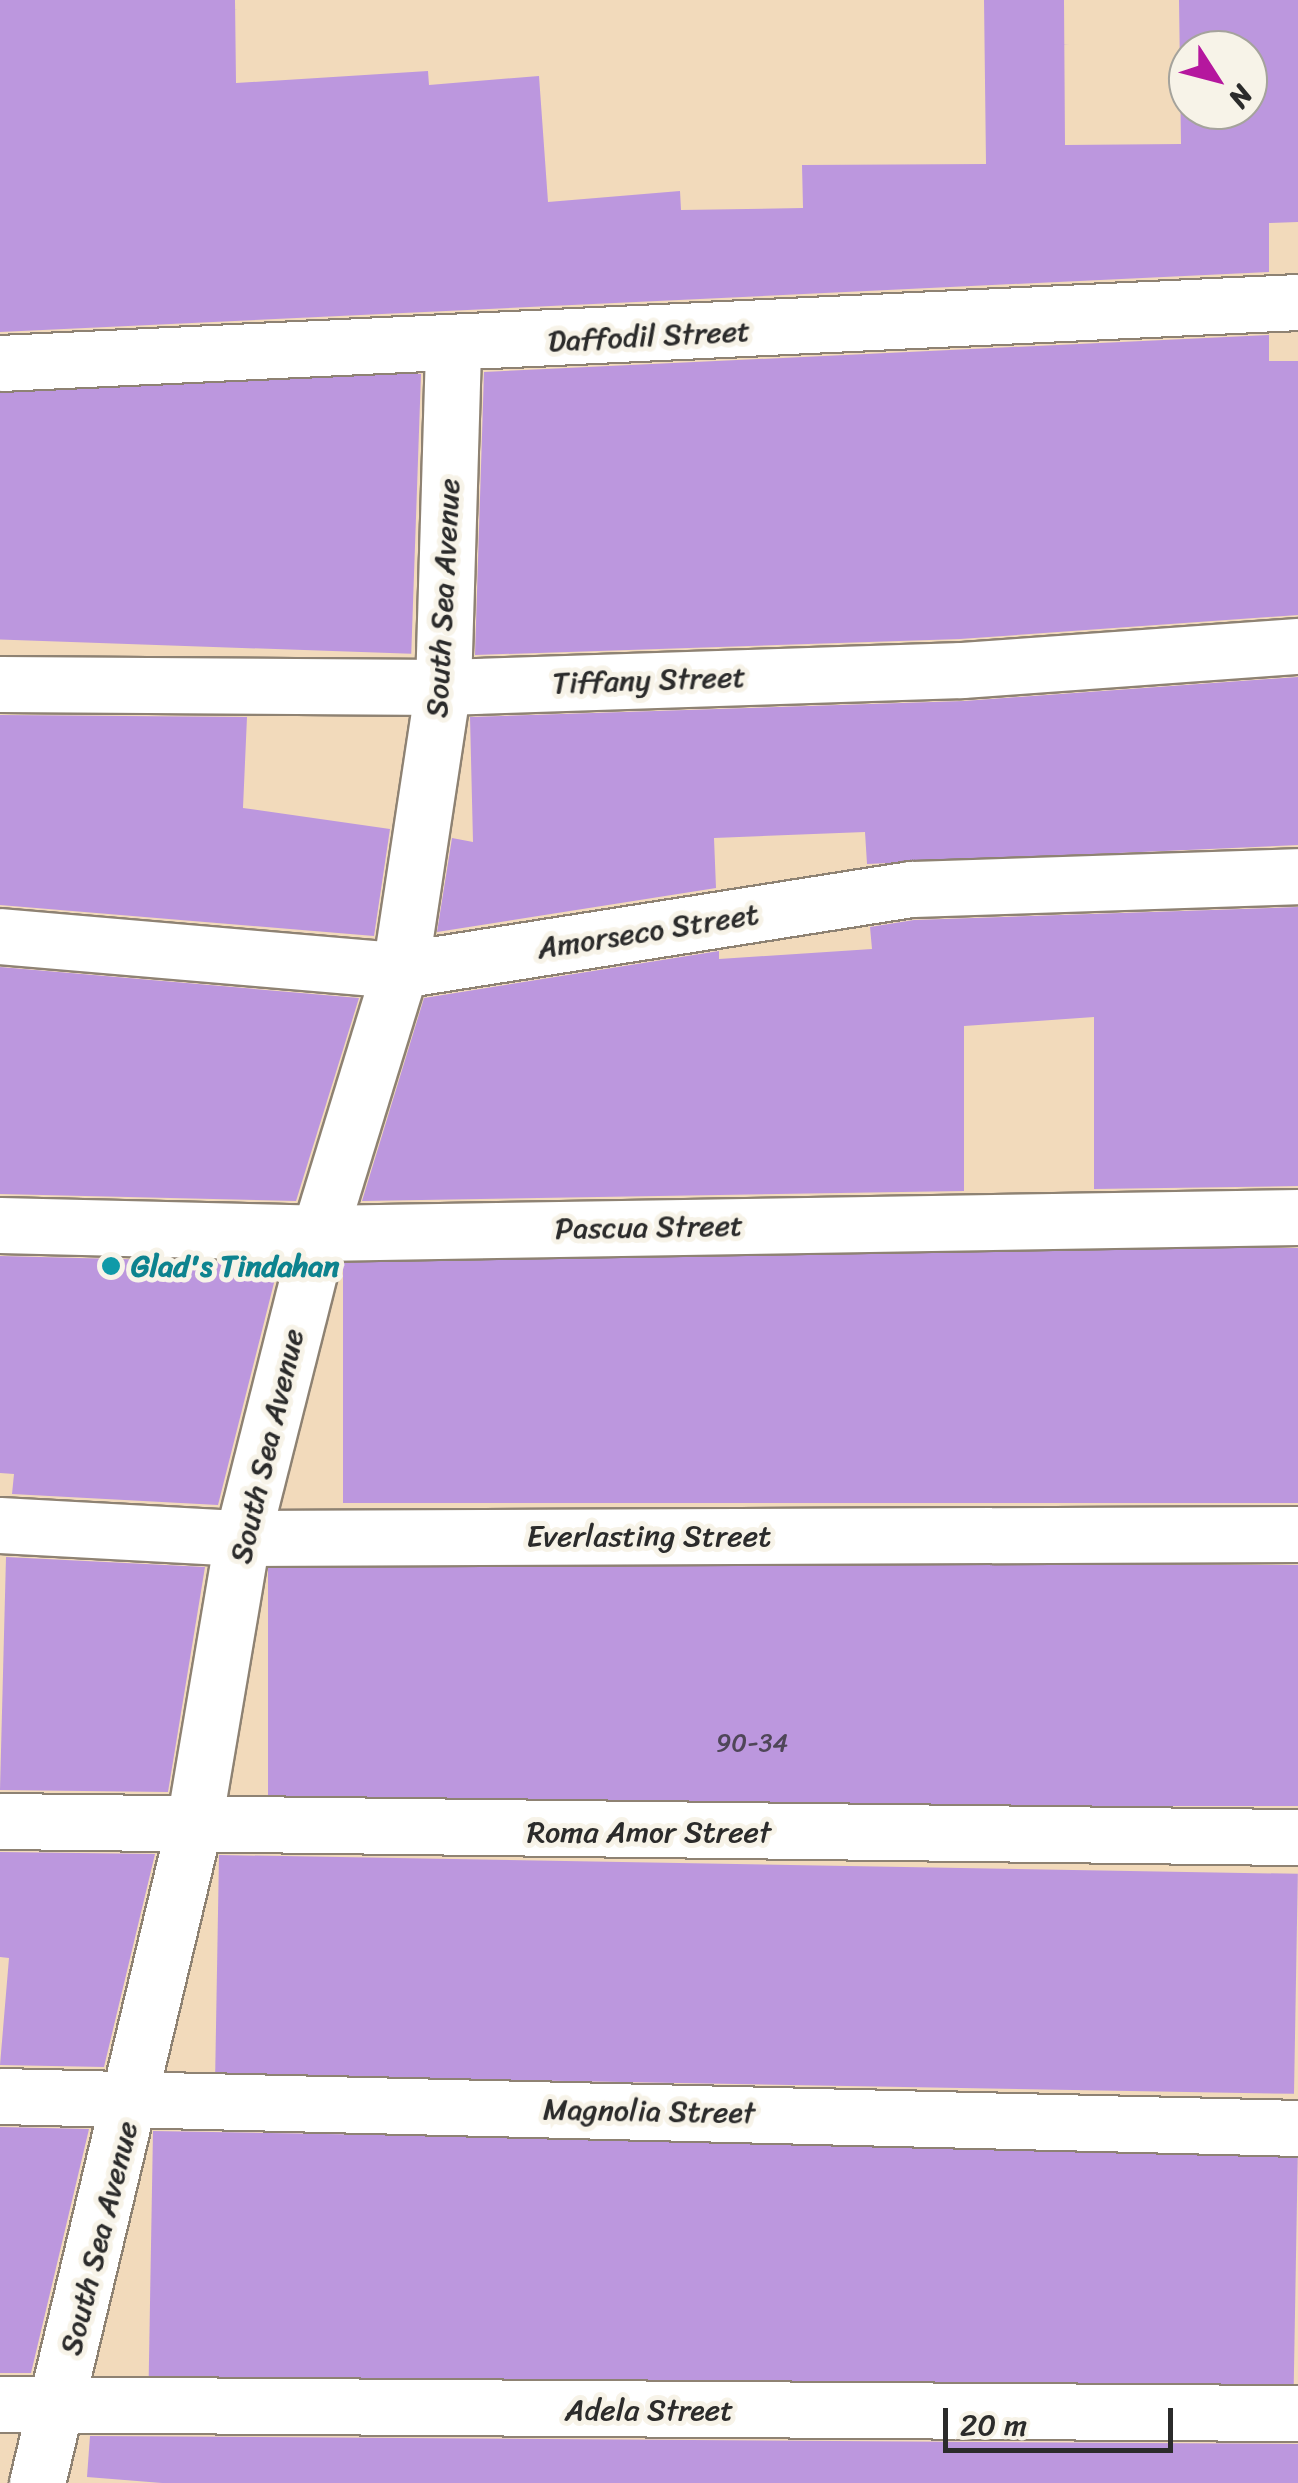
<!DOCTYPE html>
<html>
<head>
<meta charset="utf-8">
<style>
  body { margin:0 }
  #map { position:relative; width:1298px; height:2483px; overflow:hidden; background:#f2dabb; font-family:Sriracha,sans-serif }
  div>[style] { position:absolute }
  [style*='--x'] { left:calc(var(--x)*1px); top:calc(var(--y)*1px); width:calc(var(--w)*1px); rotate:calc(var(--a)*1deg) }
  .building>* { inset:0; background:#bc97de; transform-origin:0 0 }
  .roads { filter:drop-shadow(2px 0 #8e8273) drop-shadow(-2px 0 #8e8273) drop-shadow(0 2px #8e8273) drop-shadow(0 -2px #8e8273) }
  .street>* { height:55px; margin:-27.5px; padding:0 27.5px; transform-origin:27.5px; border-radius:27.5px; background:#fff }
  .dots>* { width:28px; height:28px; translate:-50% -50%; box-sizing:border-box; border:5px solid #f7f3e8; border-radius:50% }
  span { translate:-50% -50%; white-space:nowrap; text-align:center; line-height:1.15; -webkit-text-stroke:10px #f7f3e8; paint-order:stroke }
  .number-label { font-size:25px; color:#4f4658 }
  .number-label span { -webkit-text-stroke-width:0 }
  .street-label { font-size:30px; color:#2b2b2b }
  .culture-label { font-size:30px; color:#0d838f; font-weight:700 }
  .left { translate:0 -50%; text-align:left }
  .north { position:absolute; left:1168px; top:30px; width:100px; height:100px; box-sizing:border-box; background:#f7f3e8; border:2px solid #a5a39c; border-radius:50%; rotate:126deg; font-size:28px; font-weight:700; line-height:40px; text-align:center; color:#2b2b2b }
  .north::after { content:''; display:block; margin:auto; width:35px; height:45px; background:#b5179e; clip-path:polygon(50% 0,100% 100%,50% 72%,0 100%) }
  .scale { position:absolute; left:943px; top:2408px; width:230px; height:45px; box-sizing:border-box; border:5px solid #2b2b2b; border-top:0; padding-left:12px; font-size:30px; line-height:35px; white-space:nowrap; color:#2b2b2b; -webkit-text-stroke:8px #f7f3e8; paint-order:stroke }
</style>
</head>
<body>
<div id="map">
  <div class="building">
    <div style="clip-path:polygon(evenodd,0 0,235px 0,236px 83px,428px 71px,429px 85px,539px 76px,548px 202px,680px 191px,681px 210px,803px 208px,802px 165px,986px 164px,984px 0,1064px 0,1065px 145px,1181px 144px,1179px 0,1298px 0,1298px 222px,1269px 223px,1269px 272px,0 332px,0 0,1188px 50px,1248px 50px,1248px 110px,1188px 110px,1188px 50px)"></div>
    <div style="clip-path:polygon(1269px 335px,1269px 361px,1298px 361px,1298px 615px,960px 639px,475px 655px,484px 372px)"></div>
    <div style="left:421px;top:374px;width:280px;height:421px;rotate:92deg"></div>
    <div style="clip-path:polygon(1298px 677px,1298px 845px,867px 864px,865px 832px,714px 838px,716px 888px,437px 932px,452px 838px,473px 842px,470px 717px,964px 701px)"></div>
    <div style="clip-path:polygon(0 715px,247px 717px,243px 808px,390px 829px,374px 936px,0 905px)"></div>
    <div style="clip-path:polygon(1298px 907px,1298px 1186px,1094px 1189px,1094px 1017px,964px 1026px,964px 1191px,362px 1201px,424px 998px,719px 951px,719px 959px,872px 949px,870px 927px,914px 920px)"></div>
    <div style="clip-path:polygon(0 967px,359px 998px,296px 1201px,0 1194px)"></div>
    <div style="left:1298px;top:1248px;width:255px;height:955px;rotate:90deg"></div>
    <div style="clip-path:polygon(0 1256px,279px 1263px,218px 1505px,12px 1494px,14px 1474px,0 1473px)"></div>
    <div style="clip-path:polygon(6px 1557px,205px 1567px,168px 1792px,0 1790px)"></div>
    <div style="left:1298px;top:1565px;width:241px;height:1030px;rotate:90deg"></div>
    <div style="clip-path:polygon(0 1852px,155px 1854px,104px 2067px,0 2065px,9px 1958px,0 1957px)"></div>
    <div style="left:219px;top:1855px;width:1079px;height:220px;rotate:1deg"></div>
    <div style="clip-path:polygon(0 2127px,89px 2129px,31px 2373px,0 2373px)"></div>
    <div style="left:153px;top:2131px;width:1145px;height:249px;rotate:1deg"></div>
    <div style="clip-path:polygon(90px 2436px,1298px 2444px,1298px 2483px,162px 2483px,87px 2477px)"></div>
  </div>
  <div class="roads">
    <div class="street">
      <div style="--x:0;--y:363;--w:1299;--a:-2.69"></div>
      <div style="--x:0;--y:684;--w:443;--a:0.4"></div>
      <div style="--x:443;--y:687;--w:519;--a:-1.88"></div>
      <div style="--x:962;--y:670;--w:337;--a:-4.1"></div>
      <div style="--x:0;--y:936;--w:401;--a:4.9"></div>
      <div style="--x:400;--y:970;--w:517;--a:-9.01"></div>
      <div style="--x:911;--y:889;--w:387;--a:-1.9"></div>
      <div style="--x:0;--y:1225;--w:319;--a:1.4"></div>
      <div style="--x:319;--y:1233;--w:979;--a:-0.94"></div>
      <div style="--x:0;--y:1525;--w:242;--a:3.1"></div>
      <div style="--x:242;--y:1538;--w:1056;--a:-0.22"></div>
      <div style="--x:0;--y:1821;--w:1298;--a:0.71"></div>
      <div style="--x:0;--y:2096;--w:1298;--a:1.41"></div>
      <div style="--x:0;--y:2404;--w:1298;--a:0.4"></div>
      <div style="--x:37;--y:2483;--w:672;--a:-76.58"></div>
      <div style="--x:193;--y:1829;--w:295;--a:-80.4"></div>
      <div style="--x:242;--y:1538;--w:315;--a:-75.8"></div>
      <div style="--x:319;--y:1233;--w:275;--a:-72.9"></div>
      <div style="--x:400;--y:970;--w:286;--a:-81.4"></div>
      <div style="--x:443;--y:687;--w:341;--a:-88.3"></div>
    </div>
  </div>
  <div class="dots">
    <div style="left:111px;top:1266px;background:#0f9aa8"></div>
  </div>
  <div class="number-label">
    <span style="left:752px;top:1743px">90-34</span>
  </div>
  <div class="street-label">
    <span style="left:649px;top:336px;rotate:-3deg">Daffodil Street</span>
    <span style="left:443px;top:598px;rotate:-87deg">South Sea Avenue</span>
    <span style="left:649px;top:680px;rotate:-2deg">Tiffany Street</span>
    <span style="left:648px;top:931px;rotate:-9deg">Amorseco Street</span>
    <span style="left:649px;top:1227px;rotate:-1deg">Pascua Street</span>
    <span style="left:267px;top:1446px;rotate:-77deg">South Sea Avenue</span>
    <span style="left:649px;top:1536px">Everlasting Street</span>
    <span style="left:649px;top:1832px">Roma Amor Street</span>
    <span style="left:649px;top:2111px;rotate:1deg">Magnolia Street</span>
    <span style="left:99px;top:2238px;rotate:-76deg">South Sea Avenue</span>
    <span style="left:649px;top:2410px">Adela Street</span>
  </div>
  <div class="culture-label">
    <span class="left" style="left:131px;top:1266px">Glad's Tindahan</span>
  </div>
  <div class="north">N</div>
  <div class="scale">20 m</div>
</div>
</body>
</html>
